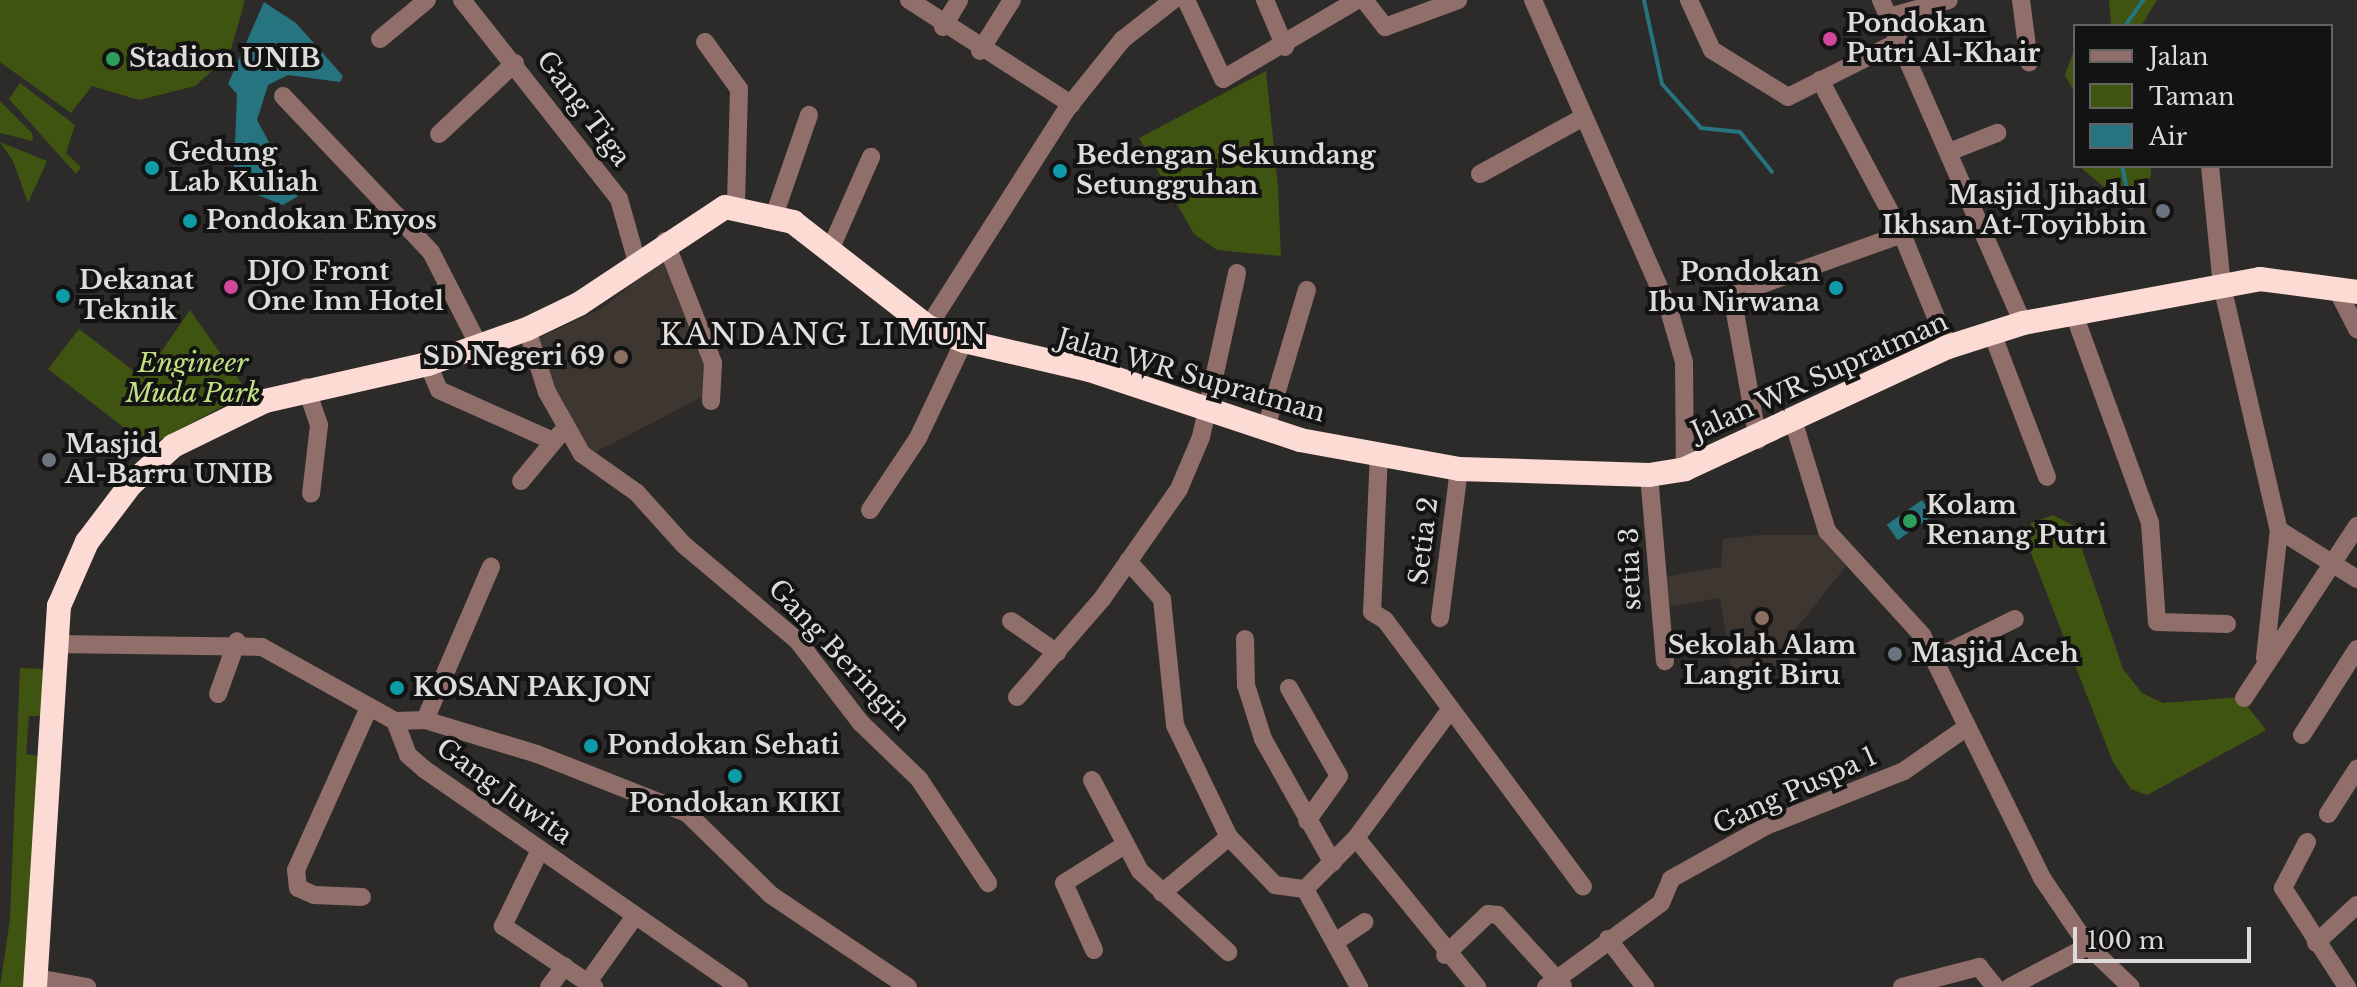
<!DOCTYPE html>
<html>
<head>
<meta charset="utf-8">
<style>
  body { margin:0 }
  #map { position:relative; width:2357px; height:987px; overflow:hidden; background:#2d2b29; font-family:"Libre Baskerville",serif }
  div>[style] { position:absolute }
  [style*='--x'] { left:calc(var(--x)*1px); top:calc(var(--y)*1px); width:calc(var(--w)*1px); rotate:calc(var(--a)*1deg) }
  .built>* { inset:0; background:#3d3631 }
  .green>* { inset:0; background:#405411 }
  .water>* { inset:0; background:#26747f; transform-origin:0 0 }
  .stream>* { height:4px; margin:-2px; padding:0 2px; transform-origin:2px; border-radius:2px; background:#26747f }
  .minor>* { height:18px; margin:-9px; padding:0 9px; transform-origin:9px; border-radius:9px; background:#906f6a }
  .highway>* { height:24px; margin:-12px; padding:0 12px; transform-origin:12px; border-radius:12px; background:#fcdbd5 }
  .dots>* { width:22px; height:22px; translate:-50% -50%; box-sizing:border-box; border:4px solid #141313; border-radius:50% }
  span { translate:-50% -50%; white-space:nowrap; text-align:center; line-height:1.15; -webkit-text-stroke:8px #141313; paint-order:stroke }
  .poi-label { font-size:26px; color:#dddcdb; font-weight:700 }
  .left { translate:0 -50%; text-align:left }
  .right { translate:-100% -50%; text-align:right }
  .street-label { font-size:26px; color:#dddcdb }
  .park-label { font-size:26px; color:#bfe083; font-style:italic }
  .quarter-label { font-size:30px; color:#e4e2e0; letter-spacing:2px }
  .legend { position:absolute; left:2073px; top:24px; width:260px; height:144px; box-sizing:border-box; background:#141313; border:2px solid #646363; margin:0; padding:10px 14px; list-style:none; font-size:24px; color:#dddcdb }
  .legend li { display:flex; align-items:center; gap:16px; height:40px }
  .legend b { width:40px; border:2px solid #646363 }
  .scale { position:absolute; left:2073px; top:927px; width:178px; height:36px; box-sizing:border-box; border:4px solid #dddcdb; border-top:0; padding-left:10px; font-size:24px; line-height:28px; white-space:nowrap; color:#dddcdb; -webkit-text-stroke:6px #141313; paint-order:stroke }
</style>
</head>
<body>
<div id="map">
  <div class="built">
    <div style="clip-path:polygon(669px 256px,711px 373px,710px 393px,588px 456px,532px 341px,601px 309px)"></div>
    <div style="clip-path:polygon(1760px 535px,1820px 535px,1850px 561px,1795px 630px,1797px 661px,1734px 686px,1720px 598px,1666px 607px,1666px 577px,1721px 567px,1723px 539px)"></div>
  </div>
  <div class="green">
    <div style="clip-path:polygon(0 0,244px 0,244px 4px,229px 56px,195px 86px,139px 100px,92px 86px,71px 113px,0 62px)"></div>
    <div style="clip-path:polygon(2109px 0,2157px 0,2141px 26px,2111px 26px)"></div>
    <div style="clip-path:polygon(2075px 47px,2075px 147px,2073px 90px,2065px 75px)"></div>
    <div style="clip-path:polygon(1266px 71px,1278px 187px,1281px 256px,1217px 250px,1194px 234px,1139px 138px)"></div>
    <div style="clip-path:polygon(20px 83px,75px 125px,66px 153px,81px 167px,76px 174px,9px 99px)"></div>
    <div style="clip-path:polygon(0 101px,32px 133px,33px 141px,0 133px)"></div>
    <div style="clip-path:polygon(0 142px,47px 161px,28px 203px,13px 161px)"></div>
    <div style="clip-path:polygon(2079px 166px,2151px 166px,2151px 175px,2145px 188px,2109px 191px)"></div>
    <div style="clip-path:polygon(190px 310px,248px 393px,148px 446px,48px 369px,79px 329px,143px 378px)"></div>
    <div style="clip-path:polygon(2053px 515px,2074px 526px,2123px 669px,2142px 693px,2163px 703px,2240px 697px,2266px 730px,2147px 795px,2131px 789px,2113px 762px,2027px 543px,2031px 523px)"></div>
    <div style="clip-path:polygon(20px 668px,44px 669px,41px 716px,29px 716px,26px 754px,38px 756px,25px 987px,0 987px,10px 919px)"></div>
  </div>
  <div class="water">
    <div style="clip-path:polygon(264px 2px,296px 23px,343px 76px,340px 82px,288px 75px,268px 85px,257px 120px,298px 196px,283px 205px,250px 192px,234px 168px,237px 94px,228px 84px)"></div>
    <div style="left:1922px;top:500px;width:19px;height:43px;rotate:55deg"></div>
  </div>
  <div class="stream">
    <div style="--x:1644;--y:0;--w:86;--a:77.9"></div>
    <div style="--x:1662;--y:84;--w:59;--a:48.4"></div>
    <div style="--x:1701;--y:128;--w:39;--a:6"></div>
    <div style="--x:1740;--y:132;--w:51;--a:51.3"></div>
    <div style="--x:2125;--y:26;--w:32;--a:-55"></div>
    <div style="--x:2122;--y:166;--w:42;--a:77.6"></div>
  </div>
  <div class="minor">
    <div style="--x:462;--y:0;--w:253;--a:51.7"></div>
    <div style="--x:619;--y:199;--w:66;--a:74.1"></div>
    <div style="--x:909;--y:0;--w:193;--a:32.7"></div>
    <div style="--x:1186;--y:0;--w:87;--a:64.9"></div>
    <div style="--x:1223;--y:79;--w:156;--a:-30.5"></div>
    <div style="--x:1265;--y:0;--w:51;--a:66.9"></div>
    <div style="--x:1364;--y:0;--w:34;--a:52"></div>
    <div style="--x:1385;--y:27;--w:78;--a:-20.3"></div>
    <div style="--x:1533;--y:0;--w:339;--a:66.3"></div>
    <div style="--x:1669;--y:310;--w:54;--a:73.9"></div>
    <div style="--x:1684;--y:362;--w:107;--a:89.5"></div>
    <div style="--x:1689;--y:0;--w:55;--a:65.3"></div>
    <div style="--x:1712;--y:50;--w:89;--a:31.7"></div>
    <div style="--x:1788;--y:97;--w:125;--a:-26.6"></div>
    <div style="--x:1881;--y:0;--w:353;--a:66.3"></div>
    <div style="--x:2021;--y:0;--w:63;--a:82.6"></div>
    <div style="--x:1889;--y:17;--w:62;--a:-15.8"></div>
    <div style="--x:943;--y:27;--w:31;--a:-59"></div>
    <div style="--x:380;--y:39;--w:61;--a:-39.7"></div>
    <div style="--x:705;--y:42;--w:58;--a:54.1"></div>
    <div style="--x:739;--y:89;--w:118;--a:91.5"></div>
    <div style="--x:980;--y:51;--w:60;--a:-57.9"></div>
    <div style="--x:1820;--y:80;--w:174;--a:62"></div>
    <div style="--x:1902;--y:234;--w:122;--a:67.8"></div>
    <div style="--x:283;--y:96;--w:215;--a:46.5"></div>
    <div style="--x:431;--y:252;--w:106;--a:62.9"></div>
    <div style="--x:439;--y:134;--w:104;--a:-43.1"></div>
    <div style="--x:1949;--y:152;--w:52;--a:-21.6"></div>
    <div style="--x:2210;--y:166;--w:121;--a:84.3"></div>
    <div style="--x:2222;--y:286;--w:251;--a:76.9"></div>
    <div style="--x:2279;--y:530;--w:92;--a:32.1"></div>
    <div style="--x:1480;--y:174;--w:114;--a:-28.8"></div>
    <div style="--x:774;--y:216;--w:107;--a:-70.9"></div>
    <div style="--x:665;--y:241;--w:131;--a:68.5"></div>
    <div style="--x:713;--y:363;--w:38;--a:93"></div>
    <div style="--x:830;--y:250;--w:102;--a:-66.2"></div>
    <div style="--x:2338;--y:292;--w:42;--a:62.8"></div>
    <div style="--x:2074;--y:314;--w:222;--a:70"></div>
    <div style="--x:2150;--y:523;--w:99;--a:86"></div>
    <div style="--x:2157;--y:622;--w:70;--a:1.6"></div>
    <div style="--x:928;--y:327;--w:257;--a:-57.5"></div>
    <div style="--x:1066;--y:110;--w:90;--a:-51.3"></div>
    <div style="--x:1122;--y:40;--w:65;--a:-38.1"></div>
    <div style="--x:527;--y:329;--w:66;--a:72.4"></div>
    <div style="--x:547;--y:392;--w:71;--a:60.6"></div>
    <div style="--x:582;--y:454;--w:67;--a:35.3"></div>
    <div style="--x:637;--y:493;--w:70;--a:47.9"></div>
    <div style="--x:684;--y:545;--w:148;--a:40.1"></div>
    <div style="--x:797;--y:640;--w:105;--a:52.4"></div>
    <div style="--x:861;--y:723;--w:81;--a:44"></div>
    <div style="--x:919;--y:779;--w:125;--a:56.4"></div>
    <div style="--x:1992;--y:333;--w:154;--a:69.1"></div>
    <div style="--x:428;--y:364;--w:28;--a:67"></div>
    <div style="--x:439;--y:390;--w:125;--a:24.1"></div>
    <div style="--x:306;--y:387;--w:40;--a:71.1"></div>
    <div style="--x:319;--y:425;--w:69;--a:96.6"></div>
    <div style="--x:1793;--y:420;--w:116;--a:73"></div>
    <div style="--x:1827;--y:531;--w:141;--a:47.6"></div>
    <div style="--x:1922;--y:635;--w:271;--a:63.7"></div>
    <div style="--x:2042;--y:878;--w:82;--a:55.9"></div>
    <div style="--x:2088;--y:946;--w:59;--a:43.6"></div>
    <div style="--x:1266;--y:428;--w:144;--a:-73.5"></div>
    <div style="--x:1758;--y:440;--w:147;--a:-100.2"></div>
    <div style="--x:1732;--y:295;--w:181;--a:-19.7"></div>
    <div style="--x:1379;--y:453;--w:159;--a:92.5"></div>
    <div style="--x:1372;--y:612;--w:15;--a:32"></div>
    <div style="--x:1385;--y:620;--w:332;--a:53.4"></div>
    <div style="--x:1649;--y:475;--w:187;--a:85.1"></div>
    <div style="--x:521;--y:481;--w:61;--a:-50.3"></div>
    <div style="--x:870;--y:510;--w:87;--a:-56.3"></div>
    <div style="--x:918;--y:438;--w:107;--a:-64.6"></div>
    <div style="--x:1128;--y:561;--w:51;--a:48.2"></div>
    <div style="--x:1162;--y:599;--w:127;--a:84.1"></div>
    <div style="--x:1175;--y:725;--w:124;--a:64.3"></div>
    <div style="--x:1229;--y:837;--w:66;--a:46.2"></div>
    <div style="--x:1275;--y:885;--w:30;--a:8"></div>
    <div style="--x:1305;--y:889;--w:112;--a:61.1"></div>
    <div style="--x:1440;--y:618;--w:150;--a:-82.7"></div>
    <div style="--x:1011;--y:621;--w:56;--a:34.8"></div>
    <div style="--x:1245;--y:639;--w:46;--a:88.8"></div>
    <div style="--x:1246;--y:685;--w:57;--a:72.5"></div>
    <div style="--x:1263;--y:739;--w:142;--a:60.6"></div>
    <div style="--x:54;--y:644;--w:208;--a:0.8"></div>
    <div style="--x:262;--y:647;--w:152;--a:29.1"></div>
    <div style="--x:395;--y:721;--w:36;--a:69"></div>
    <div style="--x:408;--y:755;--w:21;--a:41"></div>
    <div style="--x:424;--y:769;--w:383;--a:34.7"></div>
    <div style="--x:1936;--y:658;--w:88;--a:-26.3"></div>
    <div style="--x:2265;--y:658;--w:129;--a:-83.8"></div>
    <div style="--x:1289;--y:688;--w:101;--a:60.4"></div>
    <div style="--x:1339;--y:776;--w:55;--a:125.4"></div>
    <div style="--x:218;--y:694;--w:56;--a:-70.3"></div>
    <div style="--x:1017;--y:697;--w:130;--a:-49.1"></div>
    <div style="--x:1102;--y:599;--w:134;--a:-55"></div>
    <div style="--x:1179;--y:489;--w:56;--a:-67.1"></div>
    <div style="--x:1201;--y:437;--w:168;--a:-77.6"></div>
    <div style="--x:2244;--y:698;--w:206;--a:-56.7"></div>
    <div style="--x:425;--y:720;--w:167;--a:-66.7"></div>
    <div style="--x:395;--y:721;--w:30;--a:-2"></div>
    <div style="--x:425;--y:720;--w:117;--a:16.9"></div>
    <div style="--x:537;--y:754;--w:161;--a:21.5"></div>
    <div style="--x:687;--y:813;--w:117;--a:44.3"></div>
    <div style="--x:771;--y:895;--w:165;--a:33.9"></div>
    <div style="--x:2302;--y:735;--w:102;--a:-57.4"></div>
    <div style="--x:1092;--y:780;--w:103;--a:62.2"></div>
    <div style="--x:1140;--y:871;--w:120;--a:42.6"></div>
    <div style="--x:2328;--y:814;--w:54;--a:-57.2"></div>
    <div style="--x:1356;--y:838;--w:192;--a:50.9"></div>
    <div style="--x:2307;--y:842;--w:52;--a:117.6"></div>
    <div style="--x:2283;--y:888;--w:118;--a:57.1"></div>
    <div style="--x:540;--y:850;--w:85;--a:116"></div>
    <div style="--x:503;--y:926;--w:110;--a:33.8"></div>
    <div style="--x:1305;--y:889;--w:72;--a:-45"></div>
    <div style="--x:1356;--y:838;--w:159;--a:-53.7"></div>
    <div style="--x:1162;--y:893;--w:87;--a:-39.9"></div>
    <div style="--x:362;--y:897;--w:48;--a:-177.6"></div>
    <div style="--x:314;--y:895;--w:17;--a:-156"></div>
    <div style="--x:298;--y:888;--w:18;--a:-96"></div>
    <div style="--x:296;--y:870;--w:175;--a:-65.8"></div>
    <div style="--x:1608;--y:939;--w:61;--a:52.4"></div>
    <div style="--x:1338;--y:940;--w:32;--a:-34"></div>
    <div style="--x:2316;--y:943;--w:56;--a:-42.8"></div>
    <div style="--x:1094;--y:950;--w:73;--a:-114.1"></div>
    <div style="--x:1064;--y:883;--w:70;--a:-32.1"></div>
    <div style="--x:1445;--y:955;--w:59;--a:-43.6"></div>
    <div style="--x:1488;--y:914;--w:10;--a:6"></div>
    <div style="--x:1498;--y:915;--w:96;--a:47.5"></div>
    <div style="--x:37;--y:978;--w:51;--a:10.2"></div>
    <div style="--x:588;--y:982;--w:81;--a:-54.5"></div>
    <div style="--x:549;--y:987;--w:26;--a:-53"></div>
    <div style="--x:1546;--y:987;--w:142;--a:-36.1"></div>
    <div style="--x:1661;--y:903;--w:26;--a:-67"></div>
    <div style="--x:1671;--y:879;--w:109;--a:-29.2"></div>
    <div style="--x:1766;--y:826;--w:149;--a:-21.7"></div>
    <div style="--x:1904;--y:771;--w:77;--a:-34.9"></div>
    <div style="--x:1902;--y:987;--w:80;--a:-14.6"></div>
    <div style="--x:1979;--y:967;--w:26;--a:51"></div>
    <div style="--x:2010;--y:987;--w:88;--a:-27.7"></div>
  </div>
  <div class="highway">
    <div style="--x:35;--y:987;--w:382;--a:-86.4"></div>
    <div style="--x:59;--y:606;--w:70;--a:-66.4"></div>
    <div style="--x:87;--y:542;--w:73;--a:-52.8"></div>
    <div style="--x:131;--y:484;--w:57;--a:-42.1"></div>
    <div style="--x:173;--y:446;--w:102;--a:-26.1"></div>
    <div style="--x:265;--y:401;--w:167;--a:-12.8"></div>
    <div style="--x:428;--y:364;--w:105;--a:-19.5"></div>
    <div style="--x:527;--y:329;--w:58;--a:-25.7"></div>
    <div style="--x:579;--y:304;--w:175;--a:-33.6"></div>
    <div style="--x:725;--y:207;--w:70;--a:12.4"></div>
    <div style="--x:793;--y:222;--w:171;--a:37.9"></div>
    <div style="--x:928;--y:327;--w:39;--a:21"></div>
    <div style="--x:964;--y:341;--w:129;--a:13"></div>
    <div style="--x:1090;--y:370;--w:221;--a:18.4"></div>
    <div style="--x:1300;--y:440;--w:162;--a:10.3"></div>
    <div style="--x:1459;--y:469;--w:190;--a:1.8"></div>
    <div style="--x:1649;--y:475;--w:36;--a:-9"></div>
    <div style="--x:1685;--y:469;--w:290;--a:-24.9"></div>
    <div style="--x:1948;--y:347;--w:79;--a:-17.7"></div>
    <div style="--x:2023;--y:323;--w:241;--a:-10.5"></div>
    <div style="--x:2260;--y:279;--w:98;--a:7.6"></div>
  </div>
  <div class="dots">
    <div style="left:1830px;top:39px;background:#d1479c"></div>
    <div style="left:113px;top:59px;background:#2e9e5b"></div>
    <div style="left:152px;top:168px;background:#0f9aa8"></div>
    <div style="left:1060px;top:171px;background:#0f9aa8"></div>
    <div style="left:2163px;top:211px;background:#6b7280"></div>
    <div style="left:190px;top:221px;background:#0f9aa8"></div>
    <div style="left:231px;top:287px;background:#d1479c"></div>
    <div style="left:1836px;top:288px;background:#0f9aa8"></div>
    <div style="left:63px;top:296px;background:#0f9aa8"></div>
    <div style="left:621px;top:357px;background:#8d6e63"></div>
    <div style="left:49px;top:460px;background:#6b7280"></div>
    <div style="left:1910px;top:521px;background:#2e9e5b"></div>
    <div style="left:1762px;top:618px;background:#8d6e63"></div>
    <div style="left:1895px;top:654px;background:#6b7280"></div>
    <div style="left:397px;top:688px;background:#0f9aa8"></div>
    <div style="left:591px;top:746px;background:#0f9aa8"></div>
    <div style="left:735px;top:776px;background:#0f9aa8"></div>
  </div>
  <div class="poi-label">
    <span class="left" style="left:1846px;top:39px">Pondokan<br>Putri Al-Khair</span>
    <span class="left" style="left:129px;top:59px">Stadion UNIB</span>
    <span class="left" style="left:168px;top:168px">Gedung<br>Lab Kuliah</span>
    <span class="left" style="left:1076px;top:171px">Bedengan Sekundang<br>Setungguhan</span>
    <span class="right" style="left:2147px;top:211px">Masjid Jihadul<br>Ikhsan At-Toyibbin</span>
    <span class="left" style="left:206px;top:221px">Pondokan Enyos</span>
    <span class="left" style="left:247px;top:287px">DJO Front<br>One Inn Hotel</span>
    <span class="right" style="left:1820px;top:288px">Pondokan<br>Ibu Nirwana</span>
    <span class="left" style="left:79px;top:296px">Dekanat<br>Teknik</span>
    <span class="right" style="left:605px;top:357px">SD Negeri 69</span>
    <span class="left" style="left:65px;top:460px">Masjid<br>Al-Barru UNIB</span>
    <span class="left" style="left:1926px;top:521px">Kolam<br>Renang Putri</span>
    <span style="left:1762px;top:661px">Sekolah Alam<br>Langit Biru</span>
    <span class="left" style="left:1911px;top:654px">Masjid Aceh</span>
    <span class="left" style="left:413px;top:688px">KOSAN PAK JON</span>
    <span class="left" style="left:607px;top:746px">Pondokan Sehati</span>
    <span style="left:735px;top:804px">Pondokan KIKI</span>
  </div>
  <div class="street-label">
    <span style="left:583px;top:109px;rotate:53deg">Gang Tiga</span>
    <span style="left:1191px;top:376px;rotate:16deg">Jalan WR Supratman</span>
    <span style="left:1820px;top:377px;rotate:-24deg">Jalan WR Supratman</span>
    <span style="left:1424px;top:541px;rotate:-83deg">Setia 2</span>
    <span style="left:1631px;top:569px;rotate:-92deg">setia 3</span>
    <span style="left:839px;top:655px;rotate:47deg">Gang Beringin</span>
    <span style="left:1795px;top:791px;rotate:-24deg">Gang Puspa 1</span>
    <span style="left:504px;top:792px;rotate:36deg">Gang Juwita</span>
  </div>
  <div class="park-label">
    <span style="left:193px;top:379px">Engineer<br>Muda Park</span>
  </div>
  <div class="quarter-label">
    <span style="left:824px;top:335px">KANDANG LIMUN</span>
  </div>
  <ul class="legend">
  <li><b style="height:10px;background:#906f6a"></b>Jalan</li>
  <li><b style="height:22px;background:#405411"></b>Taman</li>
  <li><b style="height:22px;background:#26747f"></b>Air</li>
  </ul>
  <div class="scale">100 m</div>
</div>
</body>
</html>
